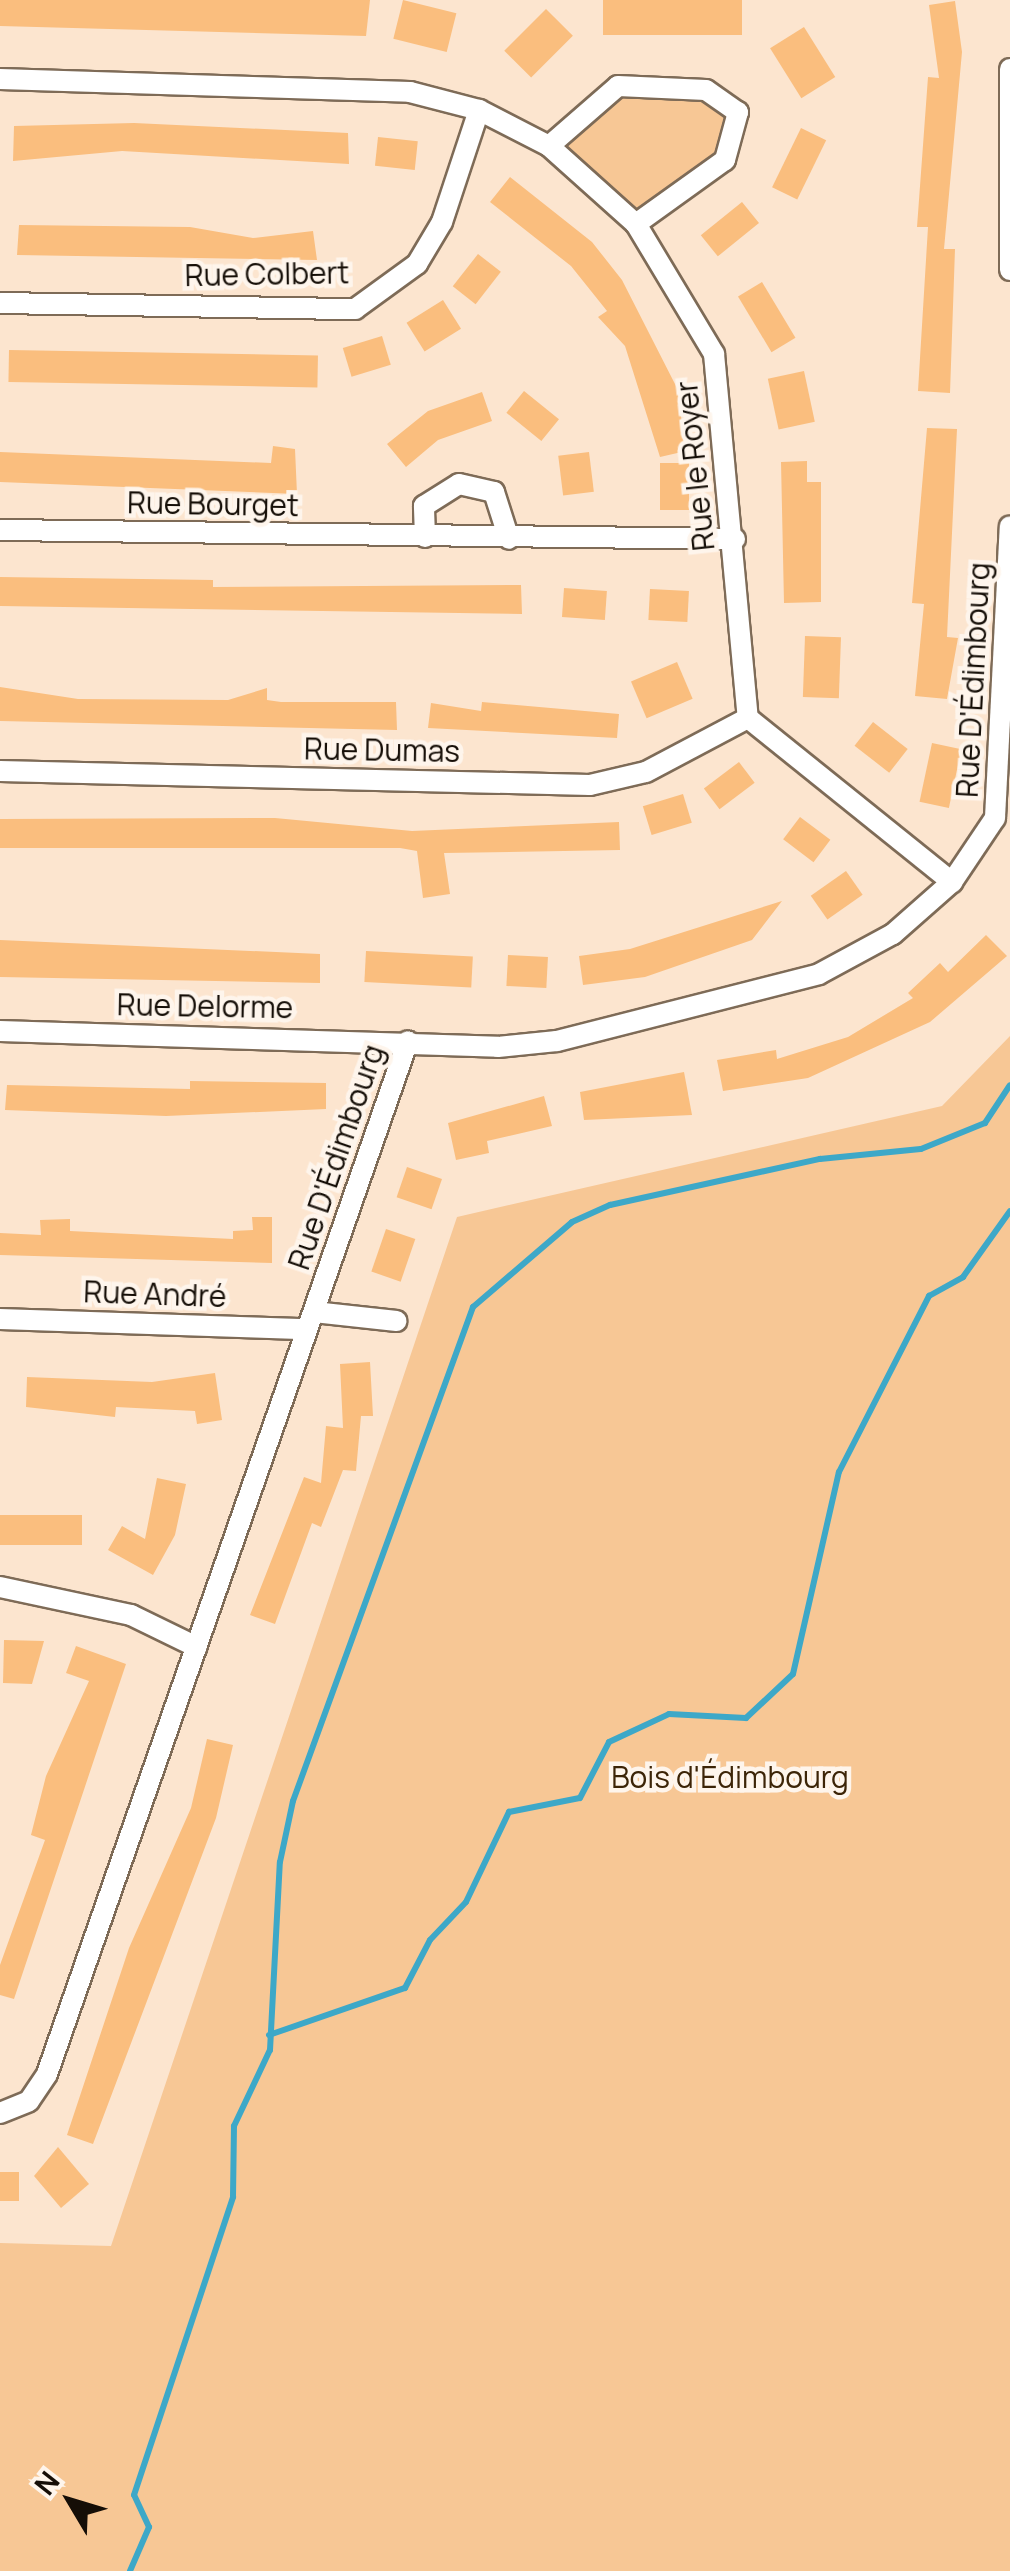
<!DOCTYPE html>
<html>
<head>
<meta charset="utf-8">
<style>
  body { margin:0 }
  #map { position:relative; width:1010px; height:2571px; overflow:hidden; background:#fce5cf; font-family:Manrope,sans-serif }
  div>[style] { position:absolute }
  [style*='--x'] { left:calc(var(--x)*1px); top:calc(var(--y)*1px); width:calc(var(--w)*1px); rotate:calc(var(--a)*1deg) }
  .green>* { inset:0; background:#f7c795 }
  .stream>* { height:6px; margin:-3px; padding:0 3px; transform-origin:3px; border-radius:3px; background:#3da8c8 }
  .building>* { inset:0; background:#fabe7e; transform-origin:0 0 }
  .roads { filter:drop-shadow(2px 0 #7e6b57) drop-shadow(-2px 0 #7e6b57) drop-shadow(0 2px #7e6b57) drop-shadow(0 -2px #7e6b57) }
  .minor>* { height:20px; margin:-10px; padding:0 10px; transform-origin:10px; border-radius:10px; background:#fff }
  span { translate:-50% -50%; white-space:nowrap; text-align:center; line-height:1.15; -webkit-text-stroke:9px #fef5ec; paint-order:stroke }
  .street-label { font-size:30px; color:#150e07 }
  .park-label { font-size:30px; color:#3c2407 }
  .north { position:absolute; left:20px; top:2451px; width:100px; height:100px; -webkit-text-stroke:8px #fef5ec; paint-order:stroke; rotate:308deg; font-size:28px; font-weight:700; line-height:40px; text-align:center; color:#150e07 }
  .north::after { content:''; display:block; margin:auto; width:35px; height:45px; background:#150e07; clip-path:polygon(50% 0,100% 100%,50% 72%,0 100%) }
</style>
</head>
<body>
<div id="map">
  <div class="green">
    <div style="clip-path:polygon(618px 86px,706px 90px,738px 112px,725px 160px,636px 224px,549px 146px)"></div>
    <div style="clip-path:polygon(1010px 1036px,1010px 2571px,0 2571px,0 2243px,111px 2246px,457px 1217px,942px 1106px)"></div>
  </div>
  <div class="stream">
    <div style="--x:269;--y:2035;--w:144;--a:-19.1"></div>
    <div style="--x:405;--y:1988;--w:54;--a:-62.5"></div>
    <div style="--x:430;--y:1940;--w:52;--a:-46.5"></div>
    <div style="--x:466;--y:1902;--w:100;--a:-64.5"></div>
    <div style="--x:509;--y:1812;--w:72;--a:-11.2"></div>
    <div style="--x:580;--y:1798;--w:63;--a:-62.6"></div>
    <div style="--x:609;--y:1742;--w:66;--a:-25"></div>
    <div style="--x:669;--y:1714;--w:77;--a:3"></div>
    <div style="--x:746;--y:1718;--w:64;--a:-43.1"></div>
    <div style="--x:793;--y:1674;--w:207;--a:-77.2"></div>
    <div style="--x:839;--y:1472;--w:198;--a:-62.9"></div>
    <div style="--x:929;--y:1296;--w:39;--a:-29"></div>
    <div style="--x:963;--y:1277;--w:81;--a:-54.5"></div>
    <div style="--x:130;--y:2571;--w:48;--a:-66.6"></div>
    <div style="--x:149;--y:2527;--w:35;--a:-115"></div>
    <div style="--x:134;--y:2495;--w:314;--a:-71.6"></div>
    <div style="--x:233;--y:2197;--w:71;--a:-89.2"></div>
    <div style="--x:234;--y:2126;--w:84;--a:-64.7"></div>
    <div style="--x:270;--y:2050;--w:188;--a:-87"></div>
    <div style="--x:280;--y:1862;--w:62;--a:-78"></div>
    <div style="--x:293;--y:1801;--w:526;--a:-69.98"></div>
    <div style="--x:473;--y:1307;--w:130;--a:-40.6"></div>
    <div style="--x:572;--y:1222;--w:42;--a:-24.1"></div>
    <div style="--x:610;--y:1205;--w:215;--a:-12.4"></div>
    <div style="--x:820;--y:1159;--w:101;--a:-5.7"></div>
    <div style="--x:921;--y:1149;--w:69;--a:-22.1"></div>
    <div style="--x:985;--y:1123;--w:45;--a:-56.7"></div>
  </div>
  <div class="building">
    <div style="clip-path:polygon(0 0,370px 0,366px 36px,0 26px)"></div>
    <div style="left:403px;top:0;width:55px;height:40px;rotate:14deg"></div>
    <div style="left:603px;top:0;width:139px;height:35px"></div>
    <div style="clip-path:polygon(955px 1px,962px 52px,944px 249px,955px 249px,950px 393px,918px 391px,928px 227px,917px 227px,928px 77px,939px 78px,929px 5px)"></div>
    <div style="left:546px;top:9px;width:38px;height:59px;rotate:45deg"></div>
    <div style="left:804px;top:27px;width:59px;height:40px;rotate:58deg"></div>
    <div style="clip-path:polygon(134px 123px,348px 133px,349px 164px,122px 151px,13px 161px,14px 126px)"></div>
    <div style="left:801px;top:128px;width:28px;height:66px;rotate:26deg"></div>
    <div style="left:378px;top:137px;width:40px;height:29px;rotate:6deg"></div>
    <div style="clip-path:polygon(510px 177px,592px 242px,622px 280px,677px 388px,686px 451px,660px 457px,625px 346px,598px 317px,607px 311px,571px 266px,490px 202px)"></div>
    <div style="left:742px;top:202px;width:27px;height:53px;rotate:51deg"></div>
    <div style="clip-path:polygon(19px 225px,190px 227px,253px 238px,313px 231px,317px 260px,17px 255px)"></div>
    <div style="left:478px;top:254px;width:29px;height:41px;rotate:38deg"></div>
    <div style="left:762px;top:282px;width:65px;height:28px;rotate:59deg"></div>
    <div style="left:443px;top:300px;width:34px;height:43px;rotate:58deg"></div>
    <div style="left:382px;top:336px;width:30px;height:41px;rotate:73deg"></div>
    <div style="left:9px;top:350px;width:309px;height:32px;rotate:1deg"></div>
    <div style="left:804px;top:371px;width:52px;height:37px;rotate:78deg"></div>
    <div style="left:524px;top:391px;width:45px;height:28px;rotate:39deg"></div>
    <div style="clip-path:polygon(482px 392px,492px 421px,438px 440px,406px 467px,387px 444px,428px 411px)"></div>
    <div style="clip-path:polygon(927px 428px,957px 429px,947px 637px,958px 638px,947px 699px,915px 696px,924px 604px,912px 603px)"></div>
    <div style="clip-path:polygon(273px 446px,295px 449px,297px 494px,0 482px,0 452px,271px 463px)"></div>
    <div style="left:589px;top:452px;width:40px;height:31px;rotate:83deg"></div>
    <div style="clip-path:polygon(807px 461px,807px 482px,821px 482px,821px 602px,784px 603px,781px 462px)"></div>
    <div style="left:660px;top:463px;width:29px;height:47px"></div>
    <div style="clip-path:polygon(0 577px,213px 580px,213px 587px,521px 585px,522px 614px,0 606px)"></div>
    <div style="left:564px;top:588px;width:43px;height:29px;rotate:4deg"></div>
    <div style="left:650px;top:589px;width:39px;height:31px;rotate:3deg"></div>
    <div style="left:805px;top:636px;width:36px;height:61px;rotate:2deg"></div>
    <div style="left:677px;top:662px;width:40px;height:50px;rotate:67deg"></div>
    <div style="clip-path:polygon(0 687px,78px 699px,228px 700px,267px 688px,267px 700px,281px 702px,396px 702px,397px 730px,0 721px)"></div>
    <div style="clip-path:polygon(482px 702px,619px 714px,617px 738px,428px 728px,431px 703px,481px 711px)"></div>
    <div style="left:873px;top:722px;width:44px;height:30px;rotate:38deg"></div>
    <div style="left:932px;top:743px;width:30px;height:60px;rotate:12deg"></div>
    <div style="left:739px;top:762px;width:26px;height:44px;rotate:53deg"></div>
    <div style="left:683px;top:794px;width:30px;height:42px;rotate:73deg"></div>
    <div style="left:800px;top:817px;width:38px;height:28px;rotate:37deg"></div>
    <div style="clip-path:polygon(275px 818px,412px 831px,619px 822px,620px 850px,444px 853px,450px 894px,423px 898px,417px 851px,400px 848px,0 848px,0 819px)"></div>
    <div style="left:846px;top:871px;width:29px;height:43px;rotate:55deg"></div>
    <div style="clip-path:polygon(782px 901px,752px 940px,645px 977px,583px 985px,579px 956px,630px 949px)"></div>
    <div style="clip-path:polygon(986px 935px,1007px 956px,930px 1022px,808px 1078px,723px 1091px,717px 1060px,776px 1050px,777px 1059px,848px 1037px,913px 998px,908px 993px,940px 963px,948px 972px)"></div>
    <div style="clip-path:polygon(0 940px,320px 954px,320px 983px,0 977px)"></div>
    <div style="left:366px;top:951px;width:107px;height:31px;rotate:3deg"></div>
    <div style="left:508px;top:955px;width:40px;height:31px;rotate:3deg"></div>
    <div style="clip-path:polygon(684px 1072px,692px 1115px,584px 1120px,580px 1092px)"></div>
    <div style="clip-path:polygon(190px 1081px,326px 1083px,326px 1109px,166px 1116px,5px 1110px,7px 1085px,190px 1089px)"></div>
    <div style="clip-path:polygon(544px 1096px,552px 1126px,487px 1141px,489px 1153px,456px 1160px,448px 1123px)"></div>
    <div style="left:407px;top:1167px;width:37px;height:32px;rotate:19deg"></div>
    <div style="clip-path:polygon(252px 1217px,272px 1217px,272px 1263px,0 1255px,0 1233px,41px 1235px,40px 1220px,70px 1219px,70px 1231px,233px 1239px,233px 1231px,253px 1230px)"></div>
    <div style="left:386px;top:1229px;width:31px;height:45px;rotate:19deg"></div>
    <div style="clip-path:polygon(370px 1362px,373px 1416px,361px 1416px,356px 1471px,343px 1470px,321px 1527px,312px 1523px,275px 1624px,250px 1615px,304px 1477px,321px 1483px,326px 1426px,343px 1428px,340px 1364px)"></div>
    <div style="clip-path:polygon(215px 1373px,222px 1420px,197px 1424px,195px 1411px,116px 1407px,115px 1417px,26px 1407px,27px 1377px,152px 1382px)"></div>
    <div style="clip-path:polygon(157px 1478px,186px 1484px,175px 1535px,153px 1575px,108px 1550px,122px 1526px,145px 1539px)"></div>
    <div style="left:0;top:1515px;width:82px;height:30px"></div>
    <div style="clip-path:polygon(4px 1640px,44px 1641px,32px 1684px,3px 1683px)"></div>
    <div style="clip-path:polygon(76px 1646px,126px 1664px,14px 1999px,0 1995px,0 1965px,45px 1840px,31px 1835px,46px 1776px,89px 1681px,66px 1673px)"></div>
    <div style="clip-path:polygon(207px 1739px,233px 1745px,216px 1818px,93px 2144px,67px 2135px,129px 1948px,191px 1808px)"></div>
    <div style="clip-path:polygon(58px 2147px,89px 2184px,61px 2208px,34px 2176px)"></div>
    <div style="left:0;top:2172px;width:19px;height:29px"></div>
  </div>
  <div class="roads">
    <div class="minor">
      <div style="--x:1010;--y:69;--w:201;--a:90"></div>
      <div style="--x:0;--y:79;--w:410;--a:1.8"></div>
      <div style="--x:410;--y:92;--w:71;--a:14.6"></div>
      <div style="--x:479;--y:110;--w:79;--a:27.2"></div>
      <div style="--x:549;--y:146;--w:117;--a:41.9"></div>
      <div style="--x:636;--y:224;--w:152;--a:59"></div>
      <div style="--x:714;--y:354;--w:366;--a:84.7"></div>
      <div style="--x:748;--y:718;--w:262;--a:38.8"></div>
      <div style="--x:549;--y:146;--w:91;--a:-41"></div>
      <div style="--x:618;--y:86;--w:88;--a:2.6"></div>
      <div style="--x:706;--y:90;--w:39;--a:35"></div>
      <div style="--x:738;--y:112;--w:50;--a:105.2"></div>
      <div style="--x:725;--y:160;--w:110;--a:144.3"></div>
      <div style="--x:0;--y:303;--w:355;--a:1"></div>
      <div style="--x:355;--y:309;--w:77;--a:-36"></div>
      <div style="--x:417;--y:264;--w:49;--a:-59.2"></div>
      <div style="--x:442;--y:222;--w:118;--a:-71.7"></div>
      <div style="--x:0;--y:530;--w:735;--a:0.7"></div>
      <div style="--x:425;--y:537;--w:31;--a:-92"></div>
      <div style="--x:424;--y:506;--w:41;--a:-32.2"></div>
      <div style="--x:459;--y:484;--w:36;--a:13"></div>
      <div style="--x:494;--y:492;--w:49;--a:72.3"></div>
      <div style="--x:0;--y:771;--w:590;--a:1.36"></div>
      <div style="--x:590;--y:785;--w:57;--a:-13.1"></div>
      <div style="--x:646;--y:772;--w:115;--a:-27.9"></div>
      <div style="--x:0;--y:1031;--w:498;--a:1.8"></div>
      <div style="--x:498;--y:1047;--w:59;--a:-5.8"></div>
      <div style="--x:557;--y:1041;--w:270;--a:-14.3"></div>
      <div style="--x:819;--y:974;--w:84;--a:-28.4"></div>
      <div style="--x:893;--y:934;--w:79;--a:-41.4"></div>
      <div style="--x:952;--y:882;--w:77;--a:-56.1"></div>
      <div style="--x:995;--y:818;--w:292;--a:-87.1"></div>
      <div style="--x:314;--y:1312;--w:83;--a:6.2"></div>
      <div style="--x:0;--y:1319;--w:307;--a:1.9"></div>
      <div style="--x:0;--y:1587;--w:134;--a:12.1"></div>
      <div style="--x:131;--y:1615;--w:73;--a:25.9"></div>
      <div style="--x:0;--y:2113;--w:31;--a:-22"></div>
      <div style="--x:29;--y:2101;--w:32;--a:-56"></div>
      <div style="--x:47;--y:2074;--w:1094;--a:-70.74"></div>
    </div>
  </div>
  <div class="street-label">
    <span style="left:267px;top:274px;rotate:-1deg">Rue Colbert</span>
    <span style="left:695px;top:466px;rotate:-96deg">Rue le Royer</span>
    <span style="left:213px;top:504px;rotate:1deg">Rue Bourget</span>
    <span style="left:973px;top:680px;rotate:-87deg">Rue D'Édimbourg</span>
    <span style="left:382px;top:750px;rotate:1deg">Rue Dumas</span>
    <span style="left:205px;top:1006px;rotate:1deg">Rue Delorme</span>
    <span style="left:336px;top:1157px;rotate:-71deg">Rue D'Édimbourg</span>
    <span style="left:155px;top:1294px;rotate:2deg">Rue André</span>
  </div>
  <div class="park-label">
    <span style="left:730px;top:1777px">Bois d'Édimbourg</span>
  </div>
  <div class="north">N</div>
</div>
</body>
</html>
